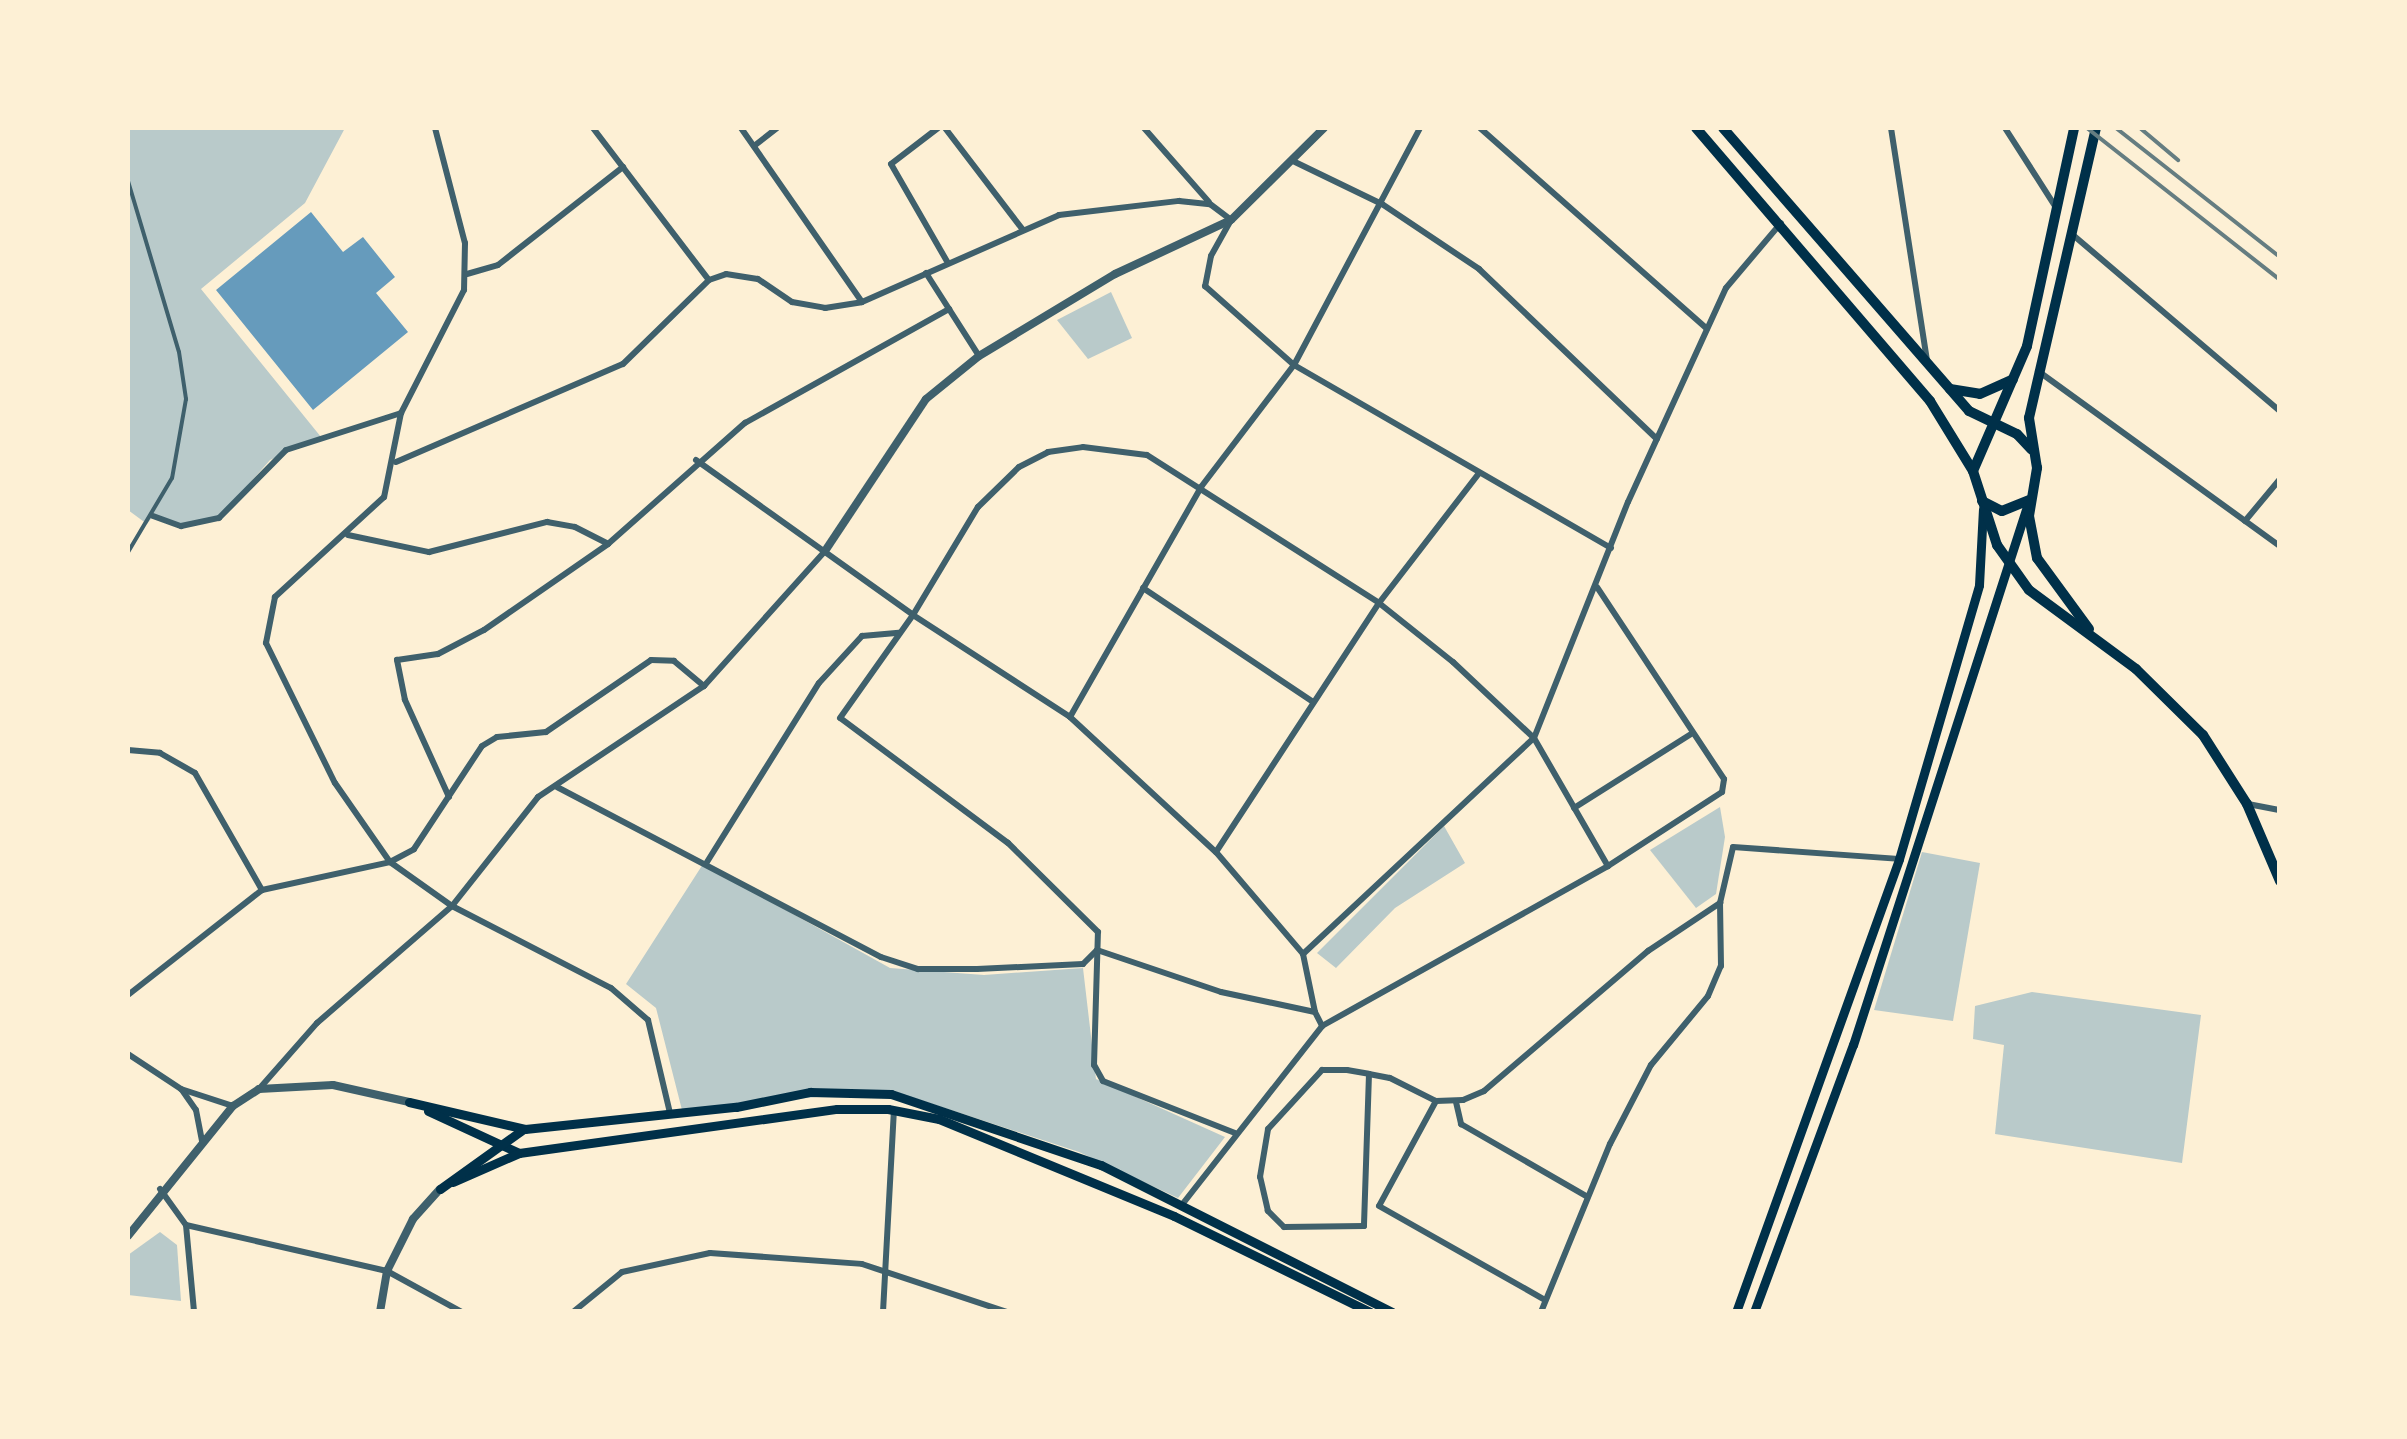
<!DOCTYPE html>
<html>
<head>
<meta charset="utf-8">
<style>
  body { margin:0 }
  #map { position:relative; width:2407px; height:1439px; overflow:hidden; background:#fdf0d5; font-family:"IBM Plex Sans",sans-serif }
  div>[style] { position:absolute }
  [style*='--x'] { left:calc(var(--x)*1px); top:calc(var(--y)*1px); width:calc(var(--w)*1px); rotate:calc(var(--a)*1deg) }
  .green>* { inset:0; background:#b9caca }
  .water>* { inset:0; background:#669bbc }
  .service>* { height:4px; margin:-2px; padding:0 2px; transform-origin:2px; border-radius:2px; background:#3f606c }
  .minor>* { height:6px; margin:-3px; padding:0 3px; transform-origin:3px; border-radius:3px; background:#3f606c }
  .tertiary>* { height:8px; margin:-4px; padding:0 4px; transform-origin:4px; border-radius:4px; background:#3f606c }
  .secondary>* { height:9px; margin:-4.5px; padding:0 4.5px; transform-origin:4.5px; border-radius:4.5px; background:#003049 }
  .primary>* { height:10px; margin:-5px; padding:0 5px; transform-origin:5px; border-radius:5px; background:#003049 }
  .rail>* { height:4px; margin:-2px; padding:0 2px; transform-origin:2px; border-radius:2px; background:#657d81 }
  span { translate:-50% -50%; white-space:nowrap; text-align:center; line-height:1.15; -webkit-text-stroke:9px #fdf0d5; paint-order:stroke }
  .frame { position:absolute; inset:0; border:130px solid #fdf0d5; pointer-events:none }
</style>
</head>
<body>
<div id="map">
  <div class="green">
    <div style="clip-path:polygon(128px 128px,345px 128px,305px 203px,201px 289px,321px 437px,270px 460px,219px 518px,181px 526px,153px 516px,147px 524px,128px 510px)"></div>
    <div style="clip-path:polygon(1111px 292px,1132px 338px,1088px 359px,1057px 320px)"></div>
    <div style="clip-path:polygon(1720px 807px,1725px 837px,1716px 894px,1696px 908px,1650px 850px)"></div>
    <div style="clip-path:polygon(1444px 826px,1465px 863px,1395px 908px,1336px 968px,1317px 953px)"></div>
    <div style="clip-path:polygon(1922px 852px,1980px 863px,1953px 1021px,1874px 1010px)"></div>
    <div style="clip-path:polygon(703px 864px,890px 968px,984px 975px,1083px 968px,1096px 1079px,1225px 1137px,1178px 1198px,1079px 1152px,890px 1090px,682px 1110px,656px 1008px,626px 984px)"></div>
    <div style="clip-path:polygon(2032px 992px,2201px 1015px,2182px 1163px,1995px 1134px,2004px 1045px,1973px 1039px,1975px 1006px)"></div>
    <div style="clip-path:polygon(160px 1232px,177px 1245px,181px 1301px,128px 1295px,128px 1255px)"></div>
  </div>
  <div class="water">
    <div style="clip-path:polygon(311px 212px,343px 252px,363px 237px,395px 277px,376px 293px,408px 332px,313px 410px,216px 290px)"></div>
  </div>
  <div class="service">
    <div style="--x:128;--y:181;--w:178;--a:73.4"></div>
    <div style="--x:179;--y:352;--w:48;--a:81.5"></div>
    <div style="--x:186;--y:399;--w:80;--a:100"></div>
    <div style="--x:172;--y:478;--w:86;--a:120.7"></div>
  </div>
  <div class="minor">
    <div style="--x:435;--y:128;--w:119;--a:75.4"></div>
    <div style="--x:465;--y:243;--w:47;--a:91.2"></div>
    <div style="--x:464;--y:290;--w:138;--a:117.1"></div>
    <div style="--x:401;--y:413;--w:86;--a:101.4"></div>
    <div style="--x:384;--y:497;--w:148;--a:137.5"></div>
    <div style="--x:275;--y:597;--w:47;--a:101.1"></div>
    <div style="--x:266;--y:643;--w:156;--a:63.8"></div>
    <div style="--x:335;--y:783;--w:96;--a:55.2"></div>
    <div style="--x:390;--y:862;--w:76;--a:35.4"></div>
    <div style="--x:452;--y:906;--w:179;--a:27.3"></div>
    <div style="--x:611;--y:988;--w:49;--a:40.9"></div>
    <div style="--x:648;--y:1020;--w:96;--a:76.7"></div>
    <div style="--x:593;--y:128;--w:191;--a:52.7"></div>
    <div style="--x:741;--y:128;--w:212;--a:55.2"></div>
    <div style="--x:938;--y:128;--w:59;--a:142.5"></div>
    <div style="--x:891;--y:164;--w:114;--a:60.1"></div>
    <div style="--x:945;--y:128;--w:128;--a:52.6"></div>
    <div style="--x:1144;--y:128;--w:98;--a:48.7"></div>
    <div style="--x:1480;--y:128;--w:303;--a:41.5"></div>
    <div style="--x:1891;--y:128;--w:235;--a:81.2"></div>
    <div style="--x:2005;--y:128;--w:93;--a:57.3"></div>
    <div style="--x:754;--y:146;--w:29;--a:-38"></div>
    <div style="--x:1295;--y:162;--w:97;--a:25.8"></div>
    <div style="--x:1382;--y:204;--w:117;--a:33.8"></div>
    <div style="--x:1479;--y:269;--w:246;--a:43.7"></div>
    <div style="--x:2073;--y:235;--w:272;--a:40.4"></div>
    <div style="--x:926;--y:273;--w:98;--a:57.4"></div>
    <div style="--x:467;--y:274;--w:32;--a:-16"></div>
    <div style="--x:498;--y:265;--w:159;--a:-38.1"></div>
    <div style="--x:2038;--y:371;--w:299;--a:35.9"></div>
    <div style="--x:696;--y:460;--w:267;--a:35.5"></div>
    <div style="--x:913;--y:615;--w:126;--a:-59"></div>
    <div style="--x:978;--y:507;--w:57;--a:-44.3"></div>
    <div style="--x:1019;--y:467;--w:33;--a:-27"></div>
    <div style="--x:1048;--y:452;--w:35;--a:-8"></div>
    <div style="--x:1083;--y:447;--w:64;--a:7.1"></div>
    <div style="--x:1147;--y:455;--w:275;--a:32.5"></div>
    <div style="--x:1379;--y:603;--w:95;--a:38.6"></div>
    <div style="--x:1453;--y:662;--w:111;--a:43.2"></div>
    <div style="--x:1534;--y:738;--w:148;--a:60"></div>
    <div style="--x:396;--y:462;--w:247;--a:-23.4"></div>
    <div style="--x:623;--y:364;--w:120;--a:-44.3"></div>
    <div style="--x:709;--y:280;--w:18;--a:-19"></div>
    <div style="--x:726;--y:274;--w:32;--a:9"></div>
    <div style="--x:758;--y:279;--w:41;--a:34.1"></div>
    <div style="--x:792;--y:302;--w:34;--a:10"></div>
    <div style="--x:825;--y:308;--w:37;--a:-9"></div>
    <div style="--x:862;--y:302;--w:215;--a:-23.8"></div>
    <div style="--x:1059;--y:215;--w:121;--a:-6.7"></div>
    <div style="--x:1179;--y:201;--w:31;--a:6"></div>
    <div style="--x:1210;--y:204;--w:26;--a:37"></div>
    <div style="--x:1231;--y:220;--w:41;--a:119.1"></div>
    <div style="--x:1211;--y:256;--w:31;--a:101"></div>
    <div style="--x:1205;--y:286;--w:119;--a:41.6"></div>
    <div style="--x:1294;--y:365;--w:366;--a:30"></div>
    <div style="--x:153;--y:516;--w:30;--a:20"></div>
    <div style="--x:181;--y:526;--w:39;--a:-12"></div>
    <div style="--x:219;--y:518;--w:95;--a:-45.4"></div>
    <div style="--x:286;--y:450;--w:121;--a:-17.8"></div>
    <div style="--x:2245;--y:521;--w:55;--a:-50.2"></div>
    <div style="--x:348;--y:535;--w:83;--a:11.9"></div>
    <div style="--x:429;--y:552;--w:122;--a:-14.3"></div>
    <div style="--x:547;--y:522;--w:28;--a:10"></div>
    <div style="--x:575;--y:527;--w:37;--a:27"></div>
    <div style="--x:1143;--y:588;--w:203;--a:33.8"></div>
    <div style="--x:1070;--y:717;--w:265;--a:-60.3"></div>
    <div style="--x:1201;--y:487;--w:153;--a:-52.7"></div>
    <div style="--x:1294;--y:365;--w:268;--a:-62"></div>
    <div style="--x:128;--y:750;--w:32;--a:5"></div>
    <div style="--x:160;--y:753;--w:40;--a:29.7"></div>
    <div style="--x:195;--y:773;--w:135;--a:60.2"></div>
    <div style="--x:557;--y:787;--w:366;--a:27.7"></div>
    <div style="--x:881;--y:957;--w:39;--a:18"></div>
    <div style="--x:918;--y:969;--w:59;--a:0"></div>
    <div style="--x:977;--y:969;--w:106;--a:-2.7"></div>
    <div style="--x:1083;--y:964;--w:20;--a:-45"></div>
    <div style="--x:1097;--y:950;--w:131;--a:18.7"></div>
    <div style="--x:1221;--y:992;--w:96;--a:12"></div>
    <div style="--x:1315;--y:1012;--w:16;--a:63"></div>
    <div style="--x:449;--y:797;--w:107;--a:-114.4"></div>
    <div style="--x:405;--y:700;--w:41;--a:-101.3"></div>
    <div style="--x:397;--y:660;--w:41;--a:-8.3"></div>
    <div style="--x:438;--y:654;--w:52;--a:-27.6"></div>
    <div style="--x:484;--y:630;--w:151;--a:-34.7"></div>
    <div style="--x:608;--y:544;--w:183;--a:-41.5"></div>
    <div style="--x:745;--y:423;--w:234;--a:-29.2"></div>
    <div style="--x:2248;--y:804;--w:33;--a:11"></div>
    <div style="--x:1574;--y:808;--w:138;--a:-32.3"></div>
    <div style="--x:1216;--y:852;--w:298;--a:-56.8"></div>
    <div style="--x:1379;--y:603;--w:164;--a:-52.4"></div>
    <div style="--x:707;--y:862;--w:211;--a:-58"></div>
    <div style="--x:819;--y:683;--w:64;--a:-47.5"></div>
    <div style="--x:862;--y:636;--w:37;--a:-5"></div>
    <div style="--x:1303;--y:954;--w:316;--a:-43.1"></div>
    <div style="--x:1534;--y:738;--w:254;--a:-68.3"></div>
    <div style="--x:1628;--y:502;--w:235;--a:-65.4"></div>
    <div style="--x:1726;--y:288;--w:85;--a:-49.8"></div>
    <div style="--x:128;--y:995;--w:170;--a:-38.1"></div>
    <div style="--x:262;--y:890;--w:131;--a:-12.3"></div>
    <div style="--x:390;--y:862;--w:27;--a:-28"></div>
    <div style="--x:414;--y:849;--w:123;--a:-56.6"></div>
    <div style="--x:482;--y:746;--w:17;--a:-31"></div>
    <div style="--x:497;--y:737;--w:49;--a:-5.8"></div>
    <div style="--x:546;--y:732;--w:127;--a:-34.4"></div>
    <div style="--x:651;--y:660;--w:23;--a:2"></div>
    <div style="--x:674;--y:661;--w:39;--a:40"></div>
    <div style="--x:128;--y:1054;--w:64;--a:33.4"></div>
    <div style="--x:181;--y:1089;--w:55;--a:18.1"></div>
    <div style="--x:1369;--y:1074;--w:152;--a:91.9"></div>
    <div style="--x:1364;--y:1226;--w:80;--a:179.3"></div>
    <div style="--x:1284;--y:1227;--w:23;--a:-135"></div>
    <div style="--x:1268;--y:1211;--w:35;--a:-103"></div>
    <div style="--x:1260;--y:1177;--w:49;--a:-80.5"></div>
    <div style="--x:1268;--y:1129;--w:80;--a:-47.5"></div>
    <div style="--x:1322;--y:1070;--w:25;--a:0"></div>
    <div style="--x:1347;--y:1070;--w:22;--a:10"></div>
    <div style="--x:1369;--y:1074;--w:21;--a:11"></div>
    <div style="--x:1390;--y:1078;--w:51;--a:26.6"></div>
    <div style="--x:1436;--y:1101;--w:27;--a:-2"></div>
    <div style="--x:1463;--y:1100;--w:23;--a:-23"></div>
    <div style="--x:1484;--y:1091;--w:216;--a:-40.5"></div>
    <div style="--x:1648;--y:951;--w:87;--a:-33.7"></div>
    <div style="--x:259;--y:1089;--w:88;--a:-48.7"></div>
    <div style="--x:317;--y:1023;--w:179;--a:-40.9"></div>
    <div style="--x:452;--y:906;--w:139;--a:-51.7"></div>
    <div style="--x:538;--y:797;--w:200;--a:-33.8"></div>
    <div style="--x:704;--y:686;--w:181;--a:-48.1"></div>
    <div style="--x:182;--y:1090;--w:24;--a:55"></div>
    <div style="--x:196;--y:1110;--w:32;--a:79"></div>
    <div style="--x:1436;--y:1101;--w:119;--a:118.5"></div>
    <div style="--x:1379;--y:1206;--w:191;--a:29.5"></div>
    <div style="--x:1456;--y:1102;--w:23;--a:77"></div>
    <div style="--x:1461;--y:1124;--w:146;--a:29.9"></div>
    <div style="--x:1235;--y:1133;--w:142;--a:-158.5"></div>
    <div style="--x:1103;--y:1081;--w:18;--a:-119"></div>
    <div style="--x:1094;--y:1065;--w:133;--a:-88.3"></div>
    <div style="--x:1098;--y:932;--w:127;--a:-135.3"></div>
    <div style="--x:1008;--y:843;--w:209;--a:-143.3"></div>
    <div style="--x:840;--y:718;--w:126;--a:-54.7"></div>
    <div style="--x:913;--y:615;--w:187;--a:33"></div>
    <div style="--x:1070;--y:717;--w:199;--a:42.8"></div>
    <div style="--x:1216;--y:852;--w:134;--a:49.5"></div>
    <div style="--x:1303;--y:954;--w:59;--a:78.3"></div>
    <div style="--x:160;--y:1189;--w:44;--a:54.2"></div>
    <div style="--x:186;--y:1225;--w:87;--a:84.7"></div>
    <div style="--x:1181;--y:1206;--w:229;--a:-51.9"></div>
    <div style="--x:1322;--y:1026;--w:328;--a:-29.2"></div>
    <div style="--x:1608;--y:866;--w:136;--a:-33"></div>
    <div style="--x:1722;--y:792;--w:13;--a:-81"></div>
    <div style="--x:1724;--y:779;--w:230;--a:-123.5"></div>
    <div style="--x:186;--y:1225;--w:206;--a:12.9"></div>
    <div style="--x:387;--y:1271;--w:85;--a:28.7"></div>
    <div style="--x:573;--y:1312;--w:63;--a:-39.2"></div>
    <div style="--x:622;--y:1272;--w:90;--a:-12.2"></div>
    <div style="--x:710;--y:1253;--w:152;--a:4.1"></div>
    <div style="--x:862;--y:1264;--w:153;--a:18.3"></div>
    <div style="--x:883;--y:1312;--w:201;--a:-86.9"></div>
    <div style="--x:1541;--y:1312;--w:182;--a:-67.7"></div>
    <div style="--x:1610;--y:1144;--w:89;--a:-62.6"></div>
    <div style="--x:1651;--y:1065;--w:89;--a:-50.4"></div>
    <div style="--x:1708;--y:996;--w:33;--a:-67"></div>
    <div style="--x:1721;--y:966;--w:63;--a:-90.9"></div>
    <div style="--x:1720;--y:903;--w:57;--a:-76.9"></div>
    <div style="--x:1733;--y:847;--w:166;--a:4.1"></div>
  </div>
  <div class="tertiary">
    <div style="--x:825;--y:551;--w:182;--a:-56.4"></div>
    <div style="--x:926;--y:399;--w:68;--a:-39.1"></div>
    <div style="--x:979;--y:356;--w:159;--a:-31.1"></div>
    <div style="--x:1115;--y:274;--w:128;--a:-25"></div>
    <div style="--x:1231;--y:220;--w:131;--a:-44.7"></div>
    <div style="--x:128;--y:1236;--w:167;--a:-51.1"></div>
    <div style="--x:233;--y:1106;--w:31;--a:-33"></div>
    <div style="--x:259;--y:1089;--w:74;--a:-3.1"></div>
    <div style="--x:333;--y:1085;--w:78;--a:12.6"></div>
    <div style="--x:380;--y:1312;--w:42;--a:-80.3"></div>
    <div style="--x:387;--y:1271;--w:58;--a:-63.4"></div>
    <div style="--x:413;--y:1219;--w:40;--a:-48"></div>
  </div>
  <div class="secondary">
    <div style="--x:409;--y:1102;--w:119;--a:13.1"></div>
    <div style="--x:525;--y:1129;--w:212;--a:-6"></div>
    <div style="--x:736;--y:1107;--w:76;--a:-11.5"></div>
    <div style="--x:810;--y:1092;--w:81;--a:1.4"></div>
    <div style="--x:891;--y:1094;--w:222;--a:18.7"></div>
    <div style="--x:1101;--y:1165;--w:326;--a:26.8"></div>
    <div style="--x:428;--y:1111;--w:100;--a:24.8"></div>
    <div style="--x:519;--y:1153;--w:321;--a:-7.9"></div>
    <div style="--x:837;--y:1109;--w:51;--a:0"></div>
    <div style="--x:888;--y:1109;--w:52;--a:11.1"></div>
    <div style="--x:939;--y:1119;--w:254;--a:22.4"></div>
    <div style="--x:1174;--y:1216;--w:218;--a:26.1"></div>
    <div style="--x:453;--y:1182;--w:72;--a:-23.7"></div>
    <div style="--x:440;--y:1189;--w:101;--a:-35.7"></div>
    <div style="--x:1736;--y:1312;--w:481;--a:-70.2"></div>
    <div style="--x:1899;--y:859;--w:285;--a:-73.7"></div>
    <div style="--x:1979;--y:585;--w:76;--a:-87"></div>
    <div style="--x:1754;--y:1312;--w:285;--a:-69.7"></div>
    <div style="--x:1853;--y:1045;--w:573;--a:-72.1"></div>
  </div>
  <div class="primary">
    <div style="--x:1696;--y:128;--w:360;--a:49.4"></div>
    <div style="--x:1930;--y:401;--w:82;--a:58.4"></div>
    <div style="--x:1973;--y:471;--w:78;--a:72"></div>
    <div style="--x:1997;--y:545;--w:55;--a:54.6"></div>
    <div style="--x:2029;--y:590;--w:133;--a:36.4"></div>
    <div style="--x:2136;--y:669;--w:94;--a:44.6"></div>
    <div style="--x:2203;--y:735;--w:82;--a:57.5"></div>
    <div style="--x:2247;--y:804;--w:84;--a:66.8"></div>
    <div style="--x:1723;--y:128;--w:375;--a:49"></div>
    <div style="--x:1969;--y:411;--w:53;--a:25.6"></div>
    <div style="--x:2017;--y:434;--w:21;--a:47"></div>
    <div style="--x:1950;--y:389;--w:30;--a:9"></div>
    <div style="--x:1980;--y:394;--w:36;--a:-24"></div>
    <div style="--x:1973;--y:471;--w:136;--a:-66.6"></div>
    <div style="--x:2027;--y:346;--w:223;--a:-77.8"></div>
    <div style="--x:1982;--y:501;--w:22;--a:27"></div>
    <div style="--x:2002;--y:511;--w:29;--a:-22"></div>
    <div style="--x:2089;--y:629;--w:88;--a:-126.2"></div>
    <div style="--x:2037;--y:558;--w:43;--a:-100.8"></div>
    <div style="--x:2029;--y:516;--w:49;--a:-80.5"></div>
    <div style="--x:2037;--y:468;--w:51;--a:-99.1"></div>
    <div style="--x:2029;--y:418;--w:298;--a:-77"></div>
  </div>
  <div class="rail">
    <div style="--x:2087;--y:128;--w:246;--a:38.2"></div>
    <div style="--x:2116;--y:128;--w:209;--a:38.2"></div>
    <div style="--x:2140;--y:128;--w:50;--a:40.1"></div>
  </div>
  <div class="frame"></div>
</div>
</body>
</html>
